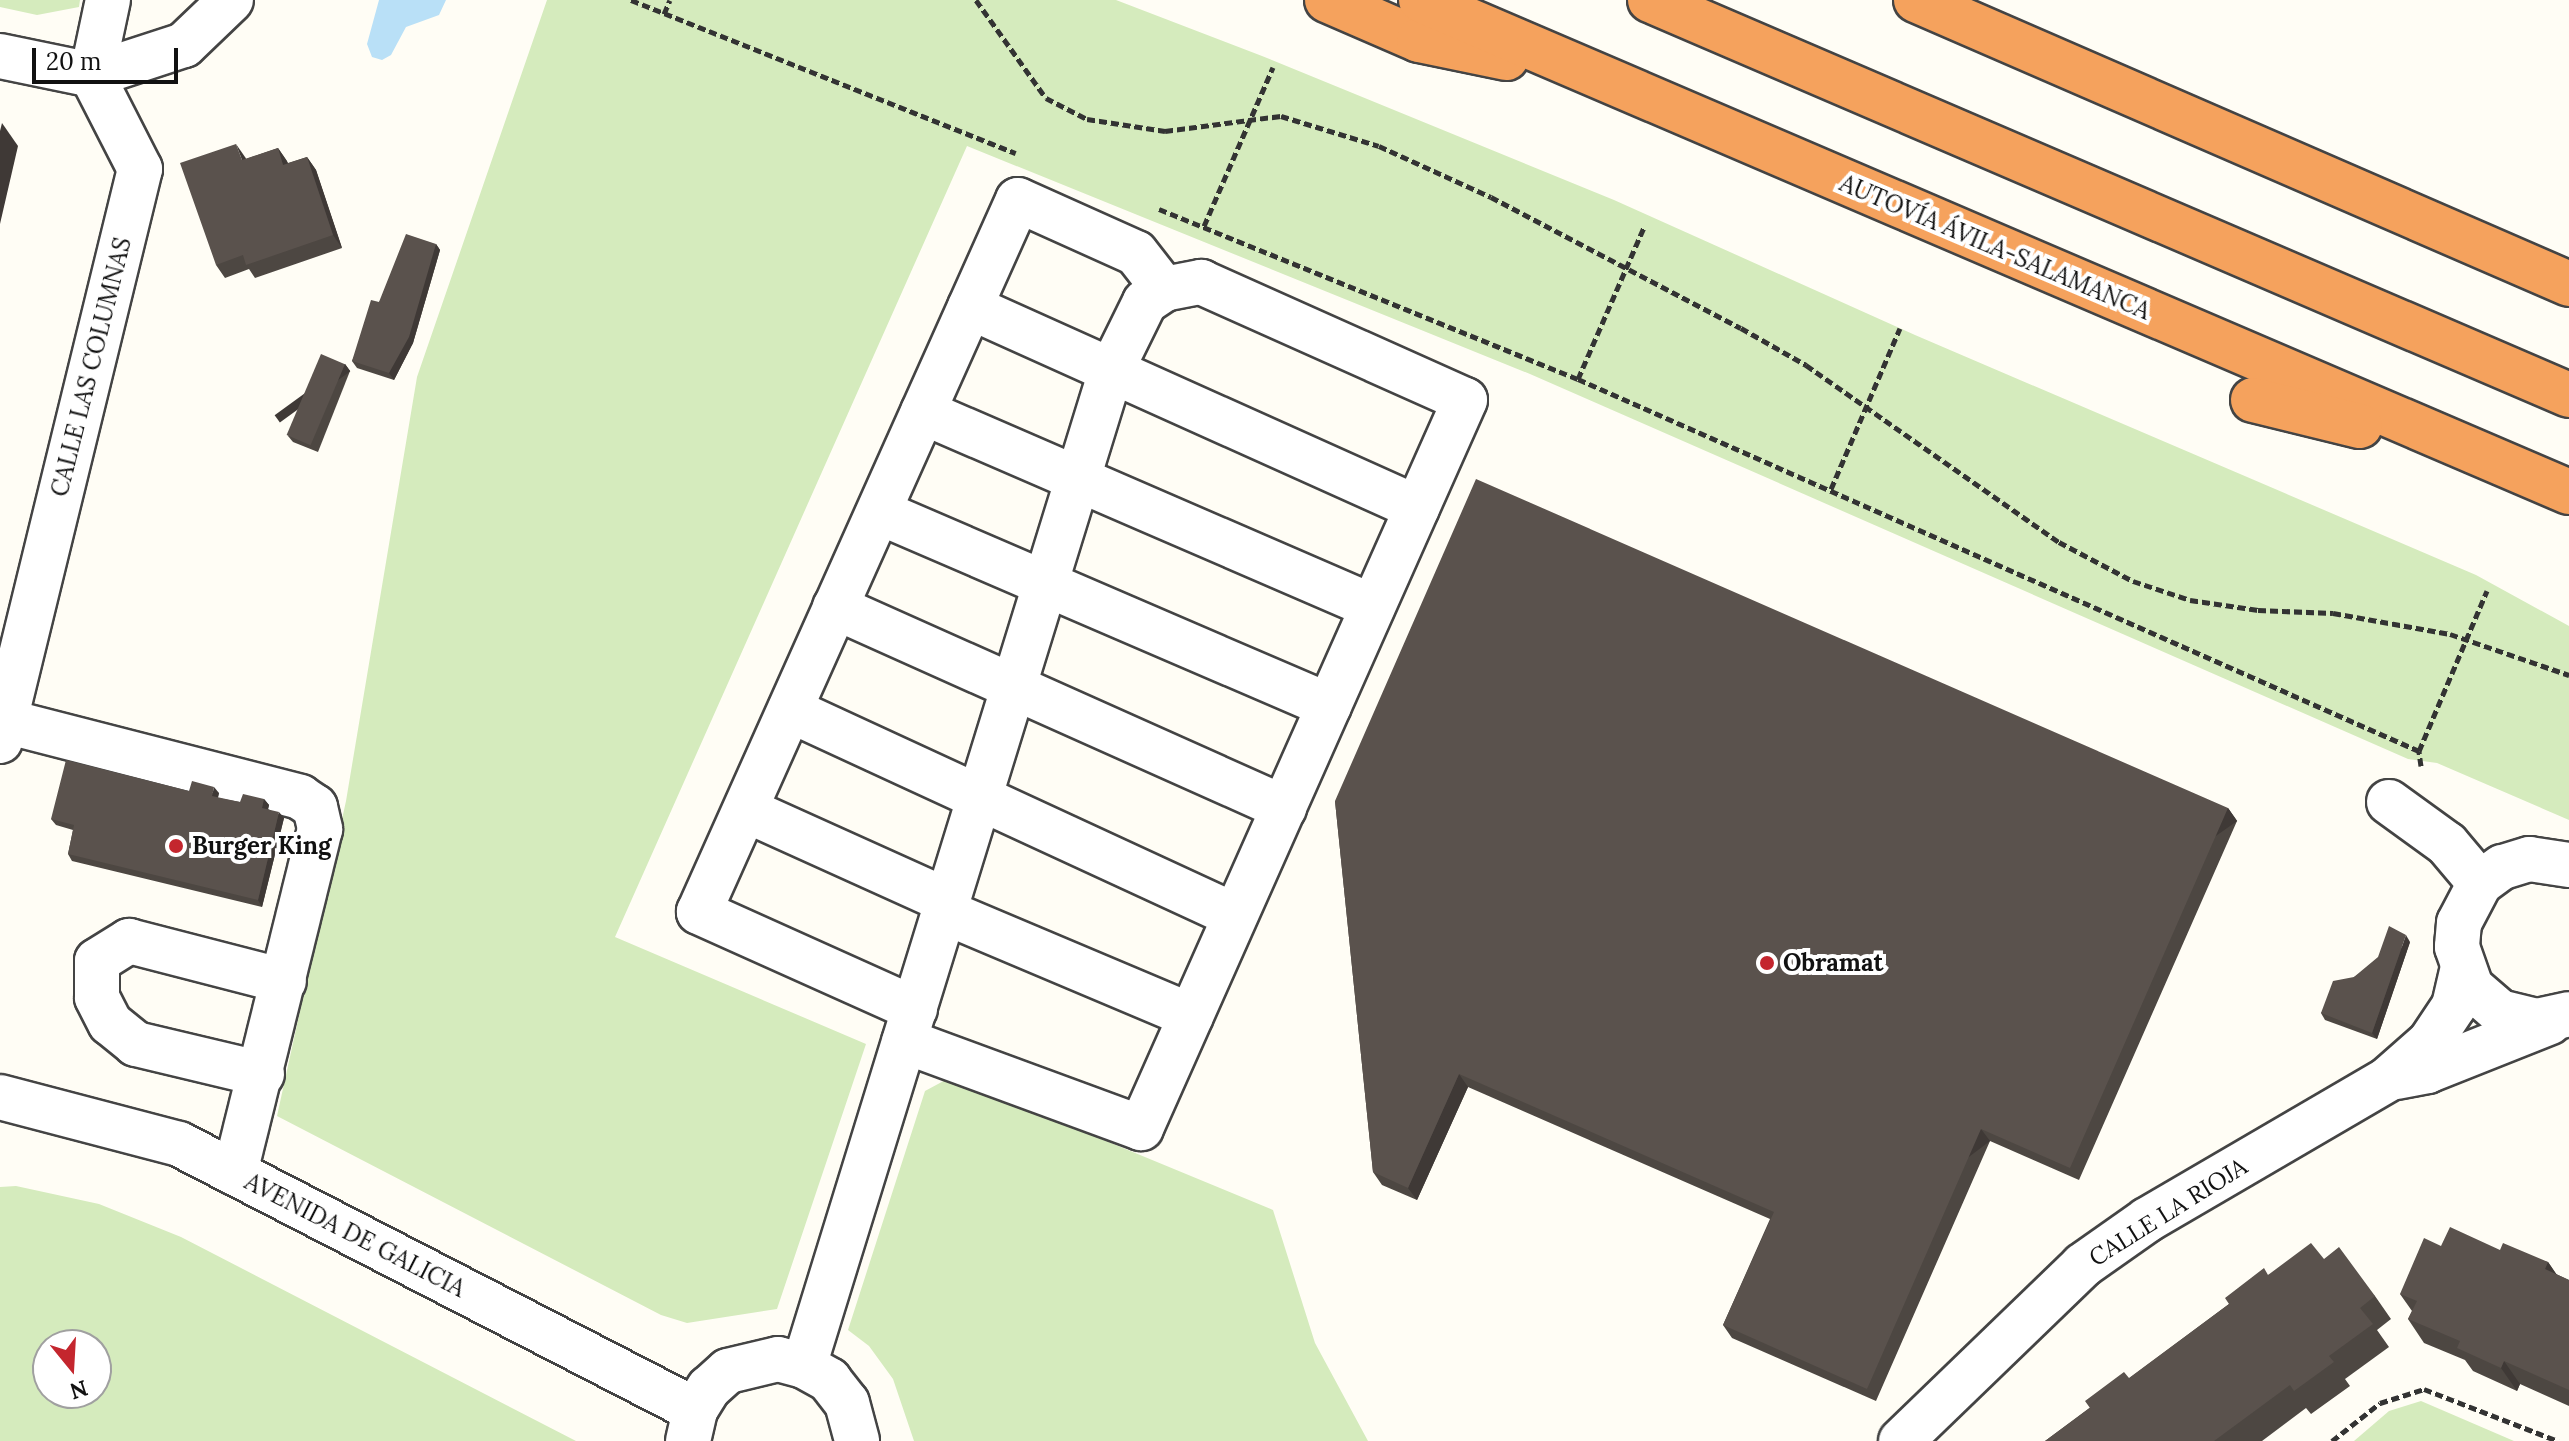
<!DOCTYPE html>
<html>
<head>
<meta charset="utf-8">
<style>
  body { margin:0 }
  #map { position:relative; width:2569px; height:1441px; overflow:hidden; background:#fffdf5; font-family:Lora,serif }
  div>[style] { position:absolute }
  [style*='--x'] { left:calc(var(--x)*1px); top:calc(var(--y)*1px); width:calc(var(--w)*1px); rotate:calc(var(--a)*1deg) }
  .green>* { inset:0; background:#d5ebbd }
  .water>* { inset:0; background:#b9e0f7 }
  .path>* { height:5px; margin-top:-2.5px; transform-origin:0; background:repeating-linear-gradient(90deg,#333 0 8px,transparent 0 12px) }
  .roads { filter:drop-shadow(2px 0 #444) drop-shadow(-2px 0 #444) drop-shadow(0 2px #444) drop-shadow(0 -2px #444) }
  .minor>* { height:44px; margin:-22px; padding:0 22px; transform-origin:22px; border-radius:22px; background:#fff }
  .highway>* { height:44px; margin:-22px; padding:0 22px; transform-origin:22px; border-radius:22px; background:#f5a25d }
  .wall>* { inset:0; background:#4d4742 }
  .shaded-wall>* { inset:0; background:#3f3936; transform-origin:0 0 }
  .building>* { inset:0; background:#5a524d; transform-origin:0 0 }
  .dots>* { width:22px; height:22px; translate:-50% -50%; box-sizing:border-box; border:4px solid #fff; border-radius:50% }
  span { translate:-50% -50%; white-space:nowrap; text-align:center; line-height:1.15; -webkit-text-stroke:8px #fff; paint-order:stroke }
  .street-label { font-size:24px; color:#111 }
  .poi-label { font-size:24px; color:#111; font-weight:700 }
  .left { translate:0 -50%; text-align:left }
  .north { position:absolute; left:32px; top:1329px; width:80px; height:80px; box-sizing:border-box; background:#fff; border:2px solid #a0a0a0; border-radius:50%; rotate:162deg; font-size:22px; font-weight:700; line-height:32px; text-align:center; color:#111 }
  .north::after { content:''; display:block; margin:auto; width:28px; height:36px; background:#c4262e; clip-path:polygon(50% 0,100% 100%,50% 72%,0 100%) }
  .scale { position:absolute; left:32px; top:48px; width:146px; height:36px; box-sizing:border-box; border:4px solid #111; border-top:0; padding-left:10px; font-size:24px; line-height:28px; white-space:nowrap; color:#111; -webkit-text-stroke:6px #fff; paint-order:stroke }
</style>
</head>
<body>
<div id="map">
  <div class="green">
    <div style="clip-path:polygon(0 0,80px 0,79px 7px,37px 15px,0 7px)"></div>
    <div style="clip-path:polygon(547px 0,1116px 0,1262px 56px,1614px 200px,1915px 335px,2476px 575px,2569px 626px,2569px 820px,2437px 763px,2408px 759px,1530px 374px,967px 146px,615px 937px,866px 1044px,777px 1309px,687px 1323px,661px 1315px,277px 1116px,346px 801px,417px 377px)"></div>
    <div style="clip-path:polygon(951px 1077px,1273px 1210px,1315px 1343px,1368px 1441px,914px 1441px,893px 1379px,869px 1346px,848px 1330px,925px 1091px)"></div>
    <div style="clip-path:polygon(evenodd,16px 1186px,99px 1204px,181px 1237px,576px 1441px,0 1441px,0 1187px,16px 1186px,48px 1345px,96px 1345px,96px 1393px,48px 1393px,48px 1345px)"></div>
    <div style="clip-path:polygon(2421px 1401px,2514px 1441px,2354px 1441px,2389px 1411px)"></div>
  </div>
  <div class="water">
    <div style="clip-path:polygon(379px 0,446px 0,439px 15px,406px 27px,391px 55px,382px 60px,372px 57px,367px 44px)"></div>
  </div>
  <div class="path">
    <div style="--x:631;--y:0;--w:414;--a:21.7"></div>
    <div style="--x:976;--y:0;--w:120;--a:54.5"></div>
    <div style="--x:1046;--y:98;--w:46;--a:27.1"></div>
    <div style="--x:1087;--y:119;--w:79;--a:8.7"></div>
    <div style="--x:1165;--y:131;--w:117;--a:-7.4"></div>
    <div style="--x:1281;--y:116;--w:102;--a:17"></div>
    <div style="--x:1379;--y:146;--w:123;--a:24.5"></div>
    <div style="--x:1491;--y:197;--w:282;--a:27.7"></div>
    <div style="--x:1741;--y:328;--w:75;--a:29.6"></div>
    <div style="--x:1806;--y:365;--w:309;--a:35"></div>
    <div style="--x:2059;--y:542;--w:84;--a:27.8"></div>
    <div style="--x:2133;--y:581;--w:60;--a:18.4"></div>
    <div style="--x:2190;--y:600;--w:69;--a:8.4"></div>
    <div style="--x:2258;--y:610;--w:75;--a:2.3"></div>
    <div style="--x:2333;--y:613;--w:119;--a:10.2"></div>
    <div style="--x:2450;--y:634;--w:126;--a:19"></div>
    <div style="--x:664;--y:14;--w:15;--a:-67"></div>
    <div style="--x:1159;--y:209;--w:452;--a:22.1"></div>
    <div style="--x:1578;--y:379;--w:920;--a:23.86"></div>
    <div style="--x:1204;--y:226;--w:173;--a:-66.5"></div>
    <div style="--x:1578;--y:379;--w:166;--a:-66.5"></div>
    <div style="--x:1831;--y:489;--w:175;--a:-66.8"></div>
    <div style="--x:2421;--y:766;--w:15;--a:-98"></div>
    <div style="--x:2419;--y:751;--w:174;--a:-67"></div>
    <div style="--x:2332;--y:1441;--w:61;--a:-38.4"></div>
    <div style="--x:2380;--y:1403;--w:46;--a:-17.7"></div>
    <div style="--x:2424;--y:1389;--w:144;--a:21.2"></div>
  </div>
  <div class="roads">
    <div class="minor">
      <div style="--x:0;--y:56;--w:94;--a:11.7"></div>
      <div style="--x:92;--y:75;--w:97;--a:-18.1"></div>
      <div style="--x:184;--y:45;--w:65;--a:-43.8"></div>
      <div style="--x:970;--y:307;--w:490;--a:24.2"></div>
      <div style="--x:923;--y:412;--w:490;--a:23.4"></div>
      <div style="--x:879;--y:512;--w:490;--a:23.3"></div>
      <div style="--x:835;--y:607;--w:492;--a:24.1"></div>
      <div style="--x:790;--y:710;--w:490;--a:24.8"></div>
      <div style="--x:5;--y:721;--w:305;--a:14.4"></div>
      <div style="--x:300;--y:797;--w:18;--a:34"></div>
      <div style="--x:315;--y:807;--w:23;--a:77"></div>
      <div style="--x:320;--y:829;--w:354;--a:103.9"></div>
      <div style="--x:0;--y:741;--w:589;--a:-76.25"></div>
      <div style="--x:140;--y:169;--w:106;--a:-117.1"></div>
      <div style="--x:92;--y:75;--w:77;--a:-78"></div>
      <div style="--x:2389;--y:802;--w:72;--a:35.9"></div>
      <div style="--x:2447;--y:844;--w:51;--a:49.8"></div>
      <div style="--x:746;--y:810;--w:222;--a:24.3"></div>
      <div style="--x:2569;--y:865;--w:40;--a:-171.5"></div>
      <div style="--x:2529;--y:859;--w:28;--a:163"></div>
      <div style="--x:2502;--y:867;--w:27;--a:144"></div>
      <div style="--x:2480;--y:883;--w:45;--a:117.7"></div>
      <div style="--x:2459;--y:923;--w:24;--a:95"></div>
      <div style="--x:2457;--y:947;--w:42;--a:70.7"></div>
      <div style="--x:2471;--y:987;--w:38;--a:41"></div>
      <div style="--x:2500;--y:1012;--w:38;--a:14"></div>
      <div style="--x:2537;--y:1021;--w:33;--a:-12"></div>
      <div style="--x:945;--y:912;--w:267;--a:22.9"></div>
      <div style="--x:915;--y:1009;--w:237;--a:-155.8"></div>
      <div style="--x:699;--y:912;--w:780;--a:-65.87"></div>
      <div style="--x:1018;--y:200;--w:129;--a:24.2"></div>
      <div style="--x:1136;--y:253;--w:46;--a:52.1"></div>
      <div style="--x:262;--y:1074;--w:130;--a:-166.6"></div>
      <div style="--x:136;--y:1044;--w:33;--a:-141"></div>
      <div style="--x:110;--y:1023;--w:29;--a:-117"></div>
      <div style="--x:97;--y:997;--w:36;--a:-90"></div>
      <div style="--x:97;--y:961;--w:38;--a:-32"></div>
      <div style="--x:129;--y:941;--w:160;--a:14.5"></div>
      <div style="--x:2397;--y:1077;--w:31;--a:-11"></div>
      <div style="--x:2427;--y:1071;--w:132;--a:-21.7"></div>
      <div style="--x:0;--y:1097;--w:185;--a:14.7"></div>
      <div style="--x:179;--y:1144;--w:581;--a:27.27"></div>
      <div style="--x:804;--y:1366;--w:1041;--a:-72.85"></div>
      <div style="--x:1111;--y:371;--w:77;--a:-63.8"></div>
      <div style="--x:1145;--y:302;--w:23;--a:-34"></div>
      <div style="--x:1164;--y:289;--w:38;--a:-11"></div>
      <div style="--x:1201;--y:282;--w:289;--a:24.1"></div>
      <div style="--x:1465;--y:400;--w:797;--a:113.99"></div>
      <div style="--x:1141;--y:1128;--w:252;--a:-159.8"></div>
      <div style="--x:688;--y:1441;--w:32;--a:-77"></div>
      <div style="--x:695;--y:1410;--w:26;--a:-58"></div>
      <div style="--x:709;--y:1388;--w:25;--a:-42"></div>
      <div style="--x:728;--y:1371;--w:51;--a:-13.5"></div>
      <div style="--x:778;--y:1359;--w:27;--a:15"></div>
      <div style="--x:804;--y:1366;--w:29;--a:29"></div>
      <div style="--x:829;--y:1380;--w:29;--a:52"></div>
      <div style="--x:847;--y:1403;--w:39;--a:75"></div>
      <div style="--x:1901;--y:1441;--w:253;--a:-44"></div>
      <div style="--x:2083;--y:1265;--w:78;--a:-35.1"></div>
      <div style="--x:2147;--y:1220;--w:279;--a:-30.3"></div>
      <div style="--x:2388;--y:1079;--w:56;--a:-41.4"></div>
      <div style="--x:2430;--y:1042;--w:43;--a:-56.3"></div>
      <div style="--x:2454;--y:1006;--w:37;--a:-77"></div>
    </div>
    <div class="highway">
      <div style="--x:1327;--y:0;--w:100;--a:23.5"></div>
      <div style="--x:1419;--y:40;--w:89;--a:11.7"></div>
      <div style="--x:1421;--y:0;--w:1249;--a:23.2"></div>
      <div style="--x:1650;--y:0;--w:1000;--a:23.26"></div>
      <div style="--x:1916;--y:0;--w:712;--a:23.5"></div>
      <div style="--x:2253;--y:400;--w:110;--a:13.7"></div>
    </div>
  </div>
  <div class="wall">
    <div style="clip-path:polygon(278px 148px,288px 163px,307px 157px,316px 170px,342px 248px,255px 278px,249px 269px,225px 278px,216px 265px,245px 157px,246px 159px)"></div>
    <div style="clip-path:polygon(436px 244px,440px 250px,413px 343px,394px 380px,357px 368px,352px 361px,379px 302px)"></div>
    <div style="clip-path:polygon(345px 364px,350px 371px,318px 452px,293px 442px,288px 436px)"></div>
    <div style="clip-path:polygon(189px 791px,219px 793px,218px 798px,240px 802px,264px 799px,269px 805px,268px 809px,284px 818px,262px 907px,72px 861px,68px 854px,73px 830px,56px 825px,51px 819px)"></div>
    <div style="clip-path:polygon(1335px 801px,2228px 808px,2237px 821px,2079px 1180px,1990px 1141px,1876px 1401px,1732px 1338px,1723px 1325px,1770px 1219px,1468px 1087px,1417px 1200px,1382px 1185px,1373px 1172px)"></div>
    <div style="clip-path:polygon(2410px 942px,2377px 1039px,2325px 1020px,2321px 1013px,2354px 977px)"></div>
    <div style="clip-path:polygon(2500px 1250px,2548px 1262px,2556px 1274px,2569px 1280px,2569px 1406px,2520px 1384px,2517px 1391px,2473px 1371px,2465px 1360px,2424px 1343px,2408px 1319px,2412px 1311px,2400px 1294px)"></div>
    <div style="clip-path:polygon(2324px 1259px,2375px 1296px,2391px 1319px,2377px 1330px,2389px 1347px,2345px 1379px,2350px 1386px,2311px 1414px,2306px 1408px,2262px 1441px,2045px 1441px,2268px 1275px)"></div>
  </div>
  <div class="shaded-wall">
    <div style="clip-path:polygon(2px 123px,18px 146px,0 224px,0 131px)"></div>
    <div style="clip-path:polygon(236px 144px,245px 157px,251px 173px,242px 160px)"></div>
    <div style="clip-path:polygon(278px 148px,287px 161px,292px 177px,283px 165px)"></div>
    <div style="clip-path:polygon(307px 157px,316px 170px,342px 248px,333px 235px)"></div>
    <div style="clip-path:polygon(436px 244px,440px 250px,413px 343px,394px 380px,389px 373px)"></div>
    <div style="left:345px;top:364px;width:9px;height:87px;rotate:54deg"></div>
    <div style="clip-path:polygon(214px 787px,219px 793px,216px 803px,212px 796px)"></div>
    <div style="clip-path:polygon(264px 799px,269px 805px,267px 814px,262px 808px)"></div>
    <div style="left:2228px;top:808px;width:16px;height:393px;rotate:55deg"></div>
    <div style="clip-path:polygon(279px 812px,284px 818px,262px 907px,258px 900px)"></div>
    <div style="clip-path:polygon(2406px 935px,2410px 942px,2377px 1039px,2372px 1033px)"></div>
    <div style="clip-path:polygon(1459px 1074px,1468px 1087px,1417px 1200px,1408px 1188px)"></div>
    <div style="left:1981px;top:1129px;width:15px;height:284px;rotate:53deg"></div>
    <div style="clip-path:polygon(2548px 1262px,2564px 1285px,2545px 1269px)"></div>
    <div style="clip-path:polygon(2504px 1361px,2520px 1384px,2517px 1391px,2501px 1368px)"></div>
  </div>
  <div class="building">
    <div style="clip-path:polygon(236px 144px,242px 160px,278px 148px,283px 165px,307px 157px,333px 235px,246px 265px,243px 255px,216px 265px,180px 163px)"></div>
    <div style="clip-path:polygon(406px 234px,436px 244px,409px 337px,389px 373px,352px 361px,371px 300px,379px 302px)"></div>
    <div style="left:321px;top:354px;width:26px;height:88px;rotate:23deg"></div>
    <div style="clip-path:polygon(1476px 479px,2228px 808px,2070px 1168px,1981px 1129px,1867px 1389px,1723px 1325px,1774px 1212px,1459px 1074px,1408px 1188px,1373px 1172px,1335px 801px)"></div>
    <div style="clip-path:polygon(66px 760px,189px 791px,192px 781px,214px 787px,212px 796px,240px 802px,243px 794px,264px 799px,262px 808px,279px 812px,258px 900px,68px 854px,74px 825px,51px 819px)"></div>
    <div style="clip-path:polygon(2389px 926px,2406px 935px,2372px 1033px,2321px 1013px,2333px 981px,2354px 977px,2378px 957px)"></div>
    <div style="clip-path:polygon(2450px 1227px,2500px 1250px,2503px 1243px,2548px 1262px,2545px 1269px,2569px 1280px,2569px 1390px,2504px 1361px,2501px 1368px,2457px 1348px,2460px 1341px,2408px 1319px,2417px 1301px,2400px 1294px,2424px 1238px,2441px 1246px)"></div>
    <div style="clip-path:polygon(2311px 1243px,2324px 1259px,2339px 1247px,2375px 1296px,2360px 1308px,2373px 1324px,2329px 1356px,2334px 1362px,2294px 1391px,2290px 1385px,2214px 1441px,2045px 1441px,2090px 1408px,2085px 1401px,2124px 1372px,2129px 1378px,2229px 1304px,2225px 1298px,2264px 1268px,2268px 1275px)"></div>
  </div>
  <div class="dots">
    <div style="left:176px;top:846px;background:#c4262e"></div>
    <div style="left:1767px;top:963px;background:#c4262e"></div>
  </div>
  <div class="street-label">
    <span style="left:1995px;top:247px;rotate:23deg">AUTOVÍA ÁVILA-SALAMANCA</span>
    <span style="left:91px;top:367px;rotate:-76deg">CALLE LAS COLUMNAS</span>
    <span style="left:2168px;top:1212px;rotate:-32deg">CALLE LA RIOJA</span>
    <span style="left:355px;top:1235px;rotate:27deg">AVENIDA DE GALICIA</span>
  </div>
  <div class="poi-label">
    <span class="left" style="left:192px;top:846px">Burger King</span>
    <span class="left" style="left:1783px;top:963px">Obramat</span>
  </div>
  <div class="north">N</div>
  <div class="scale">20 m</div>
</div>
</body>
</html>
